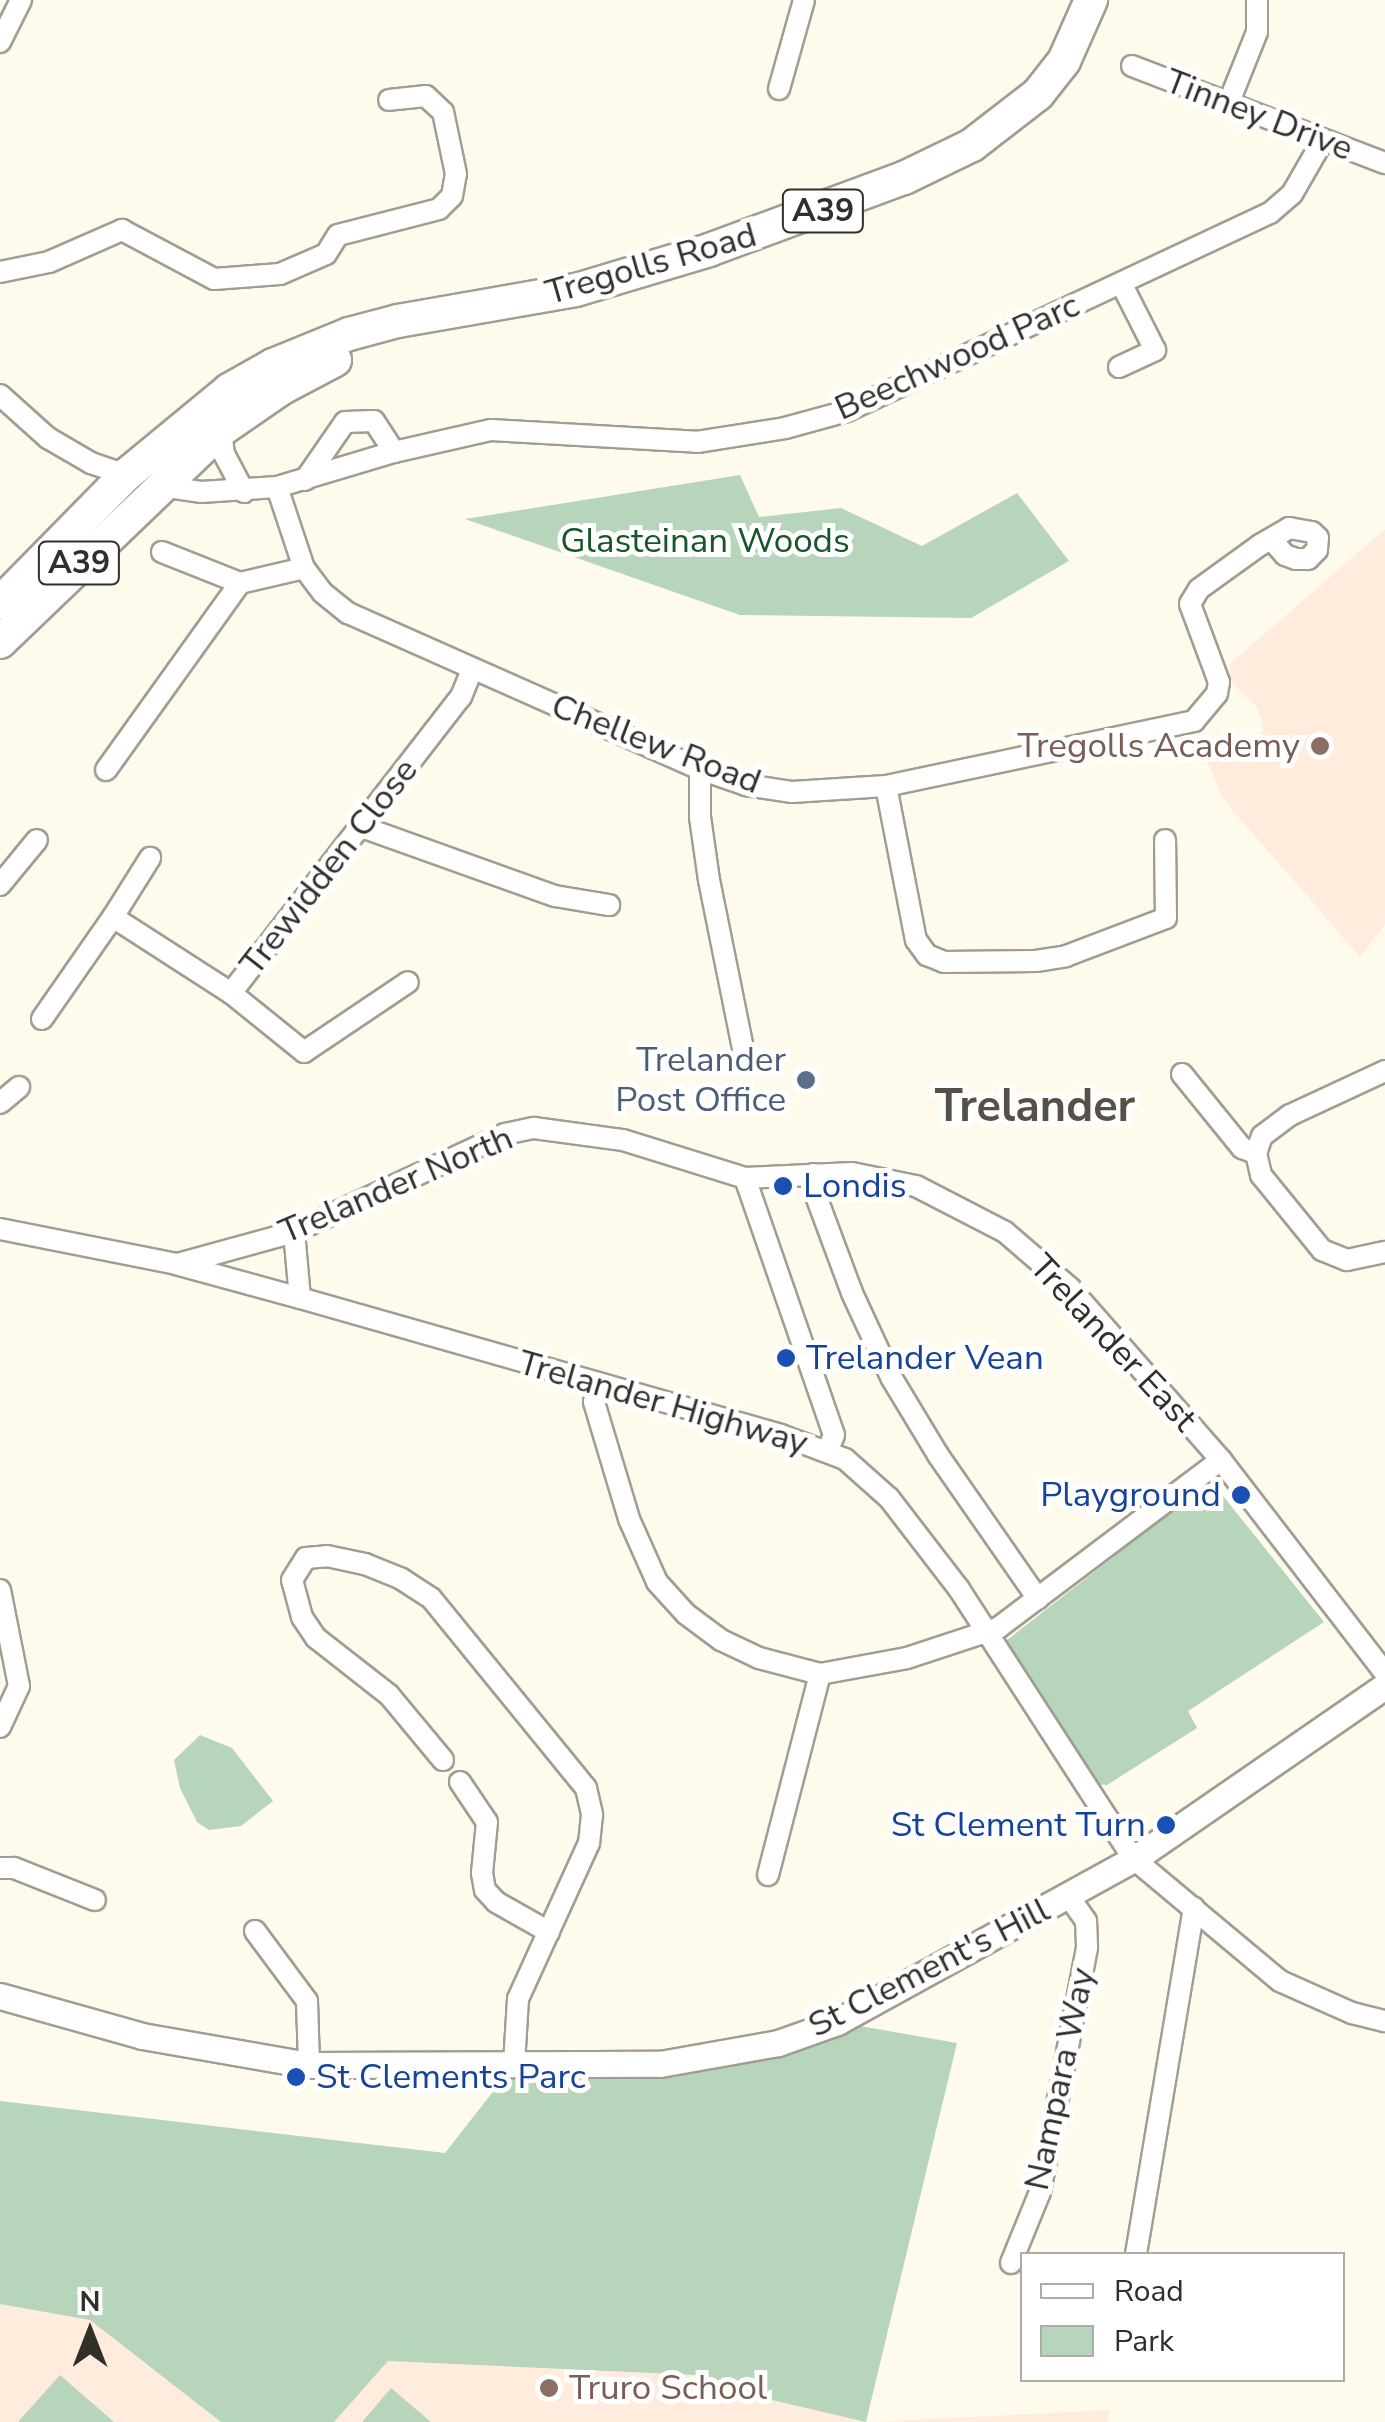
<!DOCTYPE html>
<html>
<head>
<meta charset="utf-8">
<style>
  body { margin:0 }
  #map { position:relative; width:1385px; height:2422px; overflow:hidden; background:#fefaec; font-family:"Nunito Sans",sans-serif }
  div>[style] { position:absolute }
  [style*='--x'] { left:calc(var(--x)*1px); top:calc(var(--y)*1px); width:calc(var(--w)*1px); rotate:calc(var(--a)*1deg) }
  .education>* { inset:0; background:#ffecdc }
  .green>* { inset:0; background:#b7d5bb }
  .roads { filter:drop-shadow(2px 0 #a19d90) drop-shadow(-2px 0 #a19d90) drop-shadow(0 2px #a19d90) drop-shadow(0 -2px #a19d90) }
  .minor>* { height:20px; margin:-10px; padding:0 10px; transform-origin:10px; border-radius:10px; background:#fff }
  .tertiary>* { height:25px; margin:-12.5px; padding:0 12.5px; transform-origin:12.5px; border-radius:12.5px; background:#fff }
  .trunk>* { height:32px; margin:-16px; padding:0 16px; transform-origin:16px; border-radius:16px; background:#fff }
  .dots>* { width:28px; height:28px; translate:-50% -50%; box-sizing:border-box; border:5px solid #fff; border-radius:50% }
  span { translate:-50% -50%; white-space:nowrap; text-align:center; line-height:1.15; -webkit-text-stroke:10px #fff; paint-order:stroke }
  .shield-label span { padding:2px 8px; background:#fff; border:2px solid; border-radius:8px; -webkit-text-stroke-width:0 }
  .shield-label { font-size:32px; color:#312f2a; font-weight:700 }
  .street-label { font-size:35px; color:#312f2a }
  .park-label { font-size:35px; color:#175629 }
  .education-label { font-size:35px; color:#785e54 }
  .right { translate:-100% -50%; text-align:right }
  .left { translate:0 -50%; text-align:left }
  .service-label { font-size:35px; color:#4e5e75 }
  .transit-label { font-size:35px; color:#164399 }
  .district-label { font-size:45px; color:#555146; font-weight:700 }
  .legend { position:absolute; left:1020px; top:2252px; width:325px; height:130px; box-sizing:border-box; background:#fff; border:2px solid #adacaa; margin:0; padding:12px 18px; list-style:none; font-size:30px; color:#312f2a }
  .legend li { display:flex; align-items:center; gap:20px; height:50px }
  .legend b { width:50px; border:2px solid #adacaa }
  .north { position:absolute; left:40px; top:2282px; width:100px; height:100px; -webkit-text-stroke:8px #fff; paint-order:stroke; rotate:0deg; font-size:28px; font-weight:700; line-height:40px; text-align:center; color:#312f2a }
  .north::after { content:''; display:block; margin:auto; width:35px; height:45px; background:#312f2a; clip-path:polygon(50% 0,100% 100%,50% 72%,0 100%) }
</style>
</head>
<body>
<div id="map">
  <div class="education">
    <div style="clip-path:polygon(1385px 529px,1385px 924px,1360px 957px,1224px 800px,1206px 759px,1251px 751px,1261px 741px,1263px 724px,1256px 706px,1231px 681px,1230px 664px)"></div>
    <div style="clip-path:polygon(0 2304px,90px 2320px,221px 2422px,0 2422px)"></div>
    <div style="clip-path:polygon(388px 2361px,696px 2375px,864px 2422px,334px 2422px)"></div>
    <div style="clip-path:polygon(1110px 2410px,1107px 2422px,875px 2422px)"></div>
  </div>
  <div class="green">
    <div style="clip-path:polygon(740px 475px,759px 517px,841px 508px,922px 546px,1017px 493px,1069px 561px,971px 618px,740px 615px,465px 519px)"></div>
    <div style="clip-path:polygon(1211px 1481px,1324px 1622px,1188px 1711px,1197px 1728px,1107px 1785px,1092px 1784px,1002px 1644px)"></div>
    <div style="clip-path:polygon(200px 1735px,232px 1748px,273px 1801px,241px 1826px,209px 1830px,197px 1822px,180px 1788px,174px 1760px)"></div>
    <div style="clip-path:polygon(837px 2022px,957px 2043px,866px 2422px,772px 2400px,696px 2375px,388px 2361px,334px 2422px,221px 2422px,90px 2320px,0 2304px,0 2101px,445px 2153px,514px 2065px,660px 2064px)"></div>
    <div style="clip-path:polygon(60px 2375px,114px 2422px,18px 2422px)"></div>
    <div style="clip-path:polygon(391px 2388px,431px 2422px,362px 2422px)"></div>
  </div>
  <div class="roads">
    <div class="minor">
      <div style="--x:0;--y:42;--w:47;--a:-63.4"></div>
      <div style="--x:1132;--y:66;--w:271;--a:21"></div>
      <div style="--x:779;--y:89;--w:92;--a:-74.3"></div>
      <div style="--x:1229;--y:102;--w:75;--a:-68.2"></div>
      <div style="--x:1257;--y:32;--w:32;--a:-90"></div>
      <div style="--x:0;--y:272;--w:50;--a:-11.5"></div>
      <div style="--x:49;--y:262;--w:80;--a:-23.7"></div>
      <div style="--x:122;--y:230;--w:104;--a:28"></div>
      <div style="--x:214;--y:279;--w:66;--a:-4.3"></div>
      <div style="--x:280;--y:274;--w:50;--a:-23.5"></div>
      <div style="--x:326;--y:254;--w:22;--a:-58"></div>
      <div style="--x:338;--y:235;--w:104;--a:-14.4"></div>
      <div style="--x:439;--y:209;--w:18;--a:-45"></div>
      <div style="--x:452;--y:196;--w:22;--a:-80"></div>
      <div style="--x:456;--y:174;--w:63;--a:-101.8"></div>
      <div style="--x:443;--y:112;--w:23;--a:-137"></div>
      <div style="--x:426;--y:96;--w:37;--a:174"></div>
      <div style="--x:1119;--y:367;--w:40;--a:-25"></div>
      <div style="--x:1155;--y:350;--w:75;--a:-116.9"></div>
      <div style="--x:0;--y:395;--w:64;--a:41.9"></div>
      <div style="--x:48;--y:438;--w:50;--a:30.2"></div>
      <div style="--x:91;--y:463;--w:43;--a:18.9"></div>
      <div style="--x:221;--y:430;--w:24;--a:83"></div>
      <div style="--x:224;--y:454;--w:43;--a:62.2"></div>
      <div style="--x:305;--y:480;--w:70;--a:-55.4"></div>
      <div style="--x:345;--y:422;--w:29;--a:-2"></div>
      <div style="--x:374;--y:421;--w:37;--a:57"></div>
      <div style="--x:160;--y:486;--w:41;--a:8.3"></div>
      <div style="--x:201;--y:492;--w:76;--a:-3.8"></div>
      <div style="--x:277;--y:487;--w:122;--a:-16.7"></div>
      <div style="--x:394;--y:452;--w:99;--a:-12.8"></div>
      <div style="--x:491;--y:430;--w:206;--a:3.3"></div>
      <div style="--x:697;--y:442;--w:89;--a:-9"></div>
      <div style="--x:785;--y:428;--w:64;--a:-15.3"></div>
      <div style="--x:847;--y:411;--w:467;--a:-25.1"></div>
      <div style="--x:1270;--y:213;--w:29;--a:-41"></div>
      <div style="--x:1292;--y:194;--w:62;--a:-60.1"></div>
      <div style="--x:277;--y:487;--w:85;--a:71.6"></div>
      <div style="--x:304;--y:568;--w:31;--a:53"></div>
      <div style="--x:323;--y:593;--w:32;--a:39"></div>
      <div style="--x:348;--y:613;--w:385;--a:23.9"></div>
      <div style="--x:700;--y:769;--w:49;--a:19.2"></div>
      <div style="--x:746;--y:785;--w:47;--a:8.7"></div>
      <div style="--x:792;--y:792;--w:94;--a:-3.7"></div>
      <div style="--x:886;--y:786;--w:315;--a:-11.9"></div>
      <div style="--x:1194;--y:721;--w:35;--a:-50"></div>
      <div style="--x:1217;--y:694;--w:12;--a:-81"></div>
      <div style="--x:1219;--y:682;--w:83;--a:-110.4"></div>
      <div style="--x:1190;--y:604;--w:17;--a:-59"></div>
      <div style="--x:1199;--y:589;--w:75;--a:-35.8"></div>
      <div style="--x:1260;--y:545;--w:34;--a:-30"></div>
      <div style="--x:1289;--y:528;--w:23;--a:10"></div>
      <div style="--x:1312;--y:532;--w:8;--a:45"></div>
      <div style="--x:1318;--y:538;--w:12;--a:95"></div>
      <div style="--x:1317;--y:550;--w:13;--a:135"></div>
      <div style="--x:1308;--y:559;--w:12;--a:180"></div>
      <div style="--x:1296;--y:559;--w:12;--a:-160"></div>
      <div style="--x:1285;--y:555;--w:21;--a:-131"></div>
      <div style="--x:162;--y:552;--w:84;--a:21.7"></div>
      <div style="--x:240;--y:583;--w:66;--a:-13.2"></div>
      <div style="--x:700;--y:769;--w:48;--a:90"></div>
      <div style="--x:700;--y:817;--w:64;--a:81.9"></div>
      <div style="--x:709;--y:880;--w:187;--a:78.6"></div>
      <div style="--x:106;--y:770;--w:230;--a:-54.4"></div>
      <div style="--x:886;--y:786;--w:157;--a:79"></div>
      <div style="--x:916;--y:940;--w:19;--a:54"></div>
      <div style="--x:927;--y:955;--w:18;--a:22"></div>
      <div style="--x:944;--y:962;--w:92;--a:-0.6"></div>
      <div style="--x:1036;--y:961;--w:30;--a:-9"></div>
      <div style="--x:1066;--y:956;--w:107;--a:-20.8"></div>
      <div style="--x:1166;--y:918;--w:78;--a:-90.7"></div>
      <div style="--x:362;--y:827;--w:205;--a:19.7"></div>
      <div style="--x:555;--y:896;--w:55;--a:9.5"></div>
      <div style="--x:0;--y:885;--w:58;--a:-50.6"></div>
      <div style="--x:113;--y:917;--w:70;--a:-57.9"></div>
      <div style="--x:231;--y:993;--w:94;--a:38.9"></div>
      <div style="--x:304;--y:1052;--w:125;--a:-33.9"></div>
      <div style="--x:42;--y:1019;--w:124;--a:-55.2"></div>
      <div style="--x:113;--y:917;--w:140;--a:32.8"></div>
      <div style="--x:231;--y:993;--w:375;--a:-52.2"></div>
      <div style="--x:461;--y:697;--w:29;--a:-68"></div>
      <div style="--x:1385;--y:1071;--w:105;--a:155.1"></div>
      <div style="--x:1290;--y:1115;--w:35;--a:143"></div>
      <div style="--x:1262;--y:1136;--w:18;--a:109"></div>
      <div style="--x:1256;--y:1153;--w:23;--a:77"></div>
      <div style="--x:1261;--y:1175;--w:97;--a:50.9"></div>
      <div style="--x:1322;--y:1250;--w:27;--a:22"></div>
      <div style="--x:1347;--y:1260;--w:39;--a:-12"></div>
      <div style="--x:1182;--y:1074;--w:95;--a:51"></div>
      <div style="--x:1242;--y:1148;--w:15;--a:20"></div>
      <div style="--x:0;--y:1103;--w:25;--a:-40"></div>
      <div style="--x:813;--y:1174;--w:22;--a:82"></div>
      <div style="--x:816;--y:1196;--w:103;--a:69.6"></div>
      <div style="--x:852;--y:1293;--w:93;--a:65.1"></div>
      <div style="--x:891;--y:1377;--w:91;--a:58.9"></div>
      <div style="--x:938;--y:1455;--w:175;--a:55.2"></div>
      <div style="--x:745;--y:1178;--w:272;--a:70.9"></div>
      <div style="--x:834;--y:1435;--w:16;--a:112"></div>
      <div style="--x:0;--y:1229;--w:179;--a:11.2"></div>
      <div style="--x:176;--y:1264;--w:129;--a:15.3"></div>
      <div style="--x:300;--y:1298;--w:500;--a:15.9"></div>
      <div style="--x:781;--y:1435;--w:68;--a:20.6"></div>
      <div style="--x:845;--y:1459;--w:59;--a:41.6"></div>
      <div style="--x:889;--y:1498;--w:115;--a:52.4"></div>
      <div style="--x:959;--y:1589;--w:322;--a:57.1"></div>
      <div style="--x:1134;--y:1859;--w:190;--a:39.9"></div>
      <div style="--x:1280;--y:1981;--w:79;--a:24"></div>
      <div style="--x:1352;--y:2013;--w:34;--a:14"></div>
      <div style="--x:294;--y:1232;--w:66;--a:84.8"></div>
      <div style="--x:178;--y:1264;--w:120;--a:-15.4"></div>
      <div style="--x:294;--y:1232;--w:233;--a:-24.9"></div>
      <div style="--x:505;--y:1134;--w:30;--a:-12"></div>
      <div style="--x:534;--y:1128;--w:90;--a:7.7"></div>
      <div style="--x:623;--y:1140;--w:128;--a:17.3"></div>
      <div style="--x:745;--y:1178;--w:107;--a:-2.7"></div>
      <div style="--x:852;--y:1173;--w:65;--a:11.5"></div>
      <div style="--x:916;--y:1186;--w:100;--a:27.3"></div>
      <div style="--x:1005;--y:1232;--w:86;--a:40.7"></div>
      <div style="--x:1070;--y:1288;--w:229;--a:48.7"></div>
      <div style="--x:1221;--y:1460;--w:269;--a:52.4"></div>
      <div style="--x:597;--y:1384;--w:18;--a:99"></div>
      <div style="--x:594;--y:1402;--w:122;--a:73.3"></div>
      <div style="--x:629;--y:1519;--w:69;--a:66"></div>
      <div style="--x:657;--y:1582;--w:43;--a:47.8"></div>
      <div style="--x:686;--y:1614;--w:44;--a:36.6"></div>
      <div style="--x:721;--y:1640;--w:42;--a:25.3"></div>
      <div style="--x:759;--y:1658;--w:63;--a:14.7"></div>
      <div style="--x:820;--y:1674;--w:88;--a:-10.4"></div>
      <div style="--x:907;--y:1658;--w:96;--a:-18.2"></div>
      <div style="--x:998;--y:1628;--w:279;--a:-37"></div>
      <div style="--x:0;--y:1590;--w:98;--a:78.8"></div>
      <div style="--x:19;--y:1686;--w:45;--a:114.9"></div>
      <div style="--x:443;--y:1760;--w:85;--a:-129.7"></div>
      <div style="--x:389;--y:1695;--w:93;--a:-142"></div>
      <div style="--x:316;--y:1638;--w:25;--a:-124"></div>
      <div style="--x:302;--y:1617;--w:38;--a:-105"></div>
      <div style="--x:292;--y:1580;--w:26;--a:-58"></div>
      <div style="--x:306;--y:1558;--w:21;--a:-5"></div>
      <div style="--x:327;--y:1556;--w:39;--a:12"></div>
      <div style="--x:365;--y:1564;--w:38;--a:22"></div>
      <div style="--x:400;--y:1578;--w:37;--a:33"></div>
      <div style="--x:431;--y:1598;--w:245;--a:50.8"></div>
      <div style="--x:586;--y:1788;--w:28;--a:77"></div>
      <div style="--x:592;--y:1815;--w:28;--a:96"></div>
      <div style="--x:589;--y:1843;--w:171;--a:114.5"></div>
      <div style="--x:518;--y:1999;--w:66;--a:93.5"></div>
      <div style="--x:460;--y:1782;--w:48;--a:56"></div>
      <div style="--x:487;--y:1822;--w:51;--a:95.6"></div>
      <div style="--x:482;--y:1873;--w:17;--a:80"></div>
      <div style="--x:485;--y:1890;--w:16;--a:47"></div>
      <div style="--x:496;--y:1902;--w:61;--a:29.5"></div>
      <div style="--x:0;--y:1868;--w:14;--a:0"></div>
      <div style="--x:14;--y:1868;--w:87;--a:21.6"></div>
      <div style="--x:768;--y:1875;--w:208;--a:-75.5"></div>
      <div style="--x:255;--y:1931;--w:87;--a:53.4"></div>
      <div style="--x:307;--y:2001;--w:64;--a:88.2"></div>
      <div style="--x:1136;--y:2254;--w:351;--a:-80.5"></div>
      <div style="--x:1011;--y:2263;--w:77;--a:-67.8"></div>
      <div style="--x:1040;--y:2192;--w:249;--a:-79.1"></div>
      <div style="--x:1087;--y:1947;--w:26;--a:-92"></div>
      <div style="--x:1086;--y:1921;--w:29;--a:-125"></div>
    </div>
    <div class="tertiary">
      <div style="--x:0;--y:1996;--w:148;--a:15.7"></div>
      <div style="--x:142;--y:2036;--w:169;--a:9.9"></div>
      <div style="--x:309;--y:2065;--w:351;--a:-0.2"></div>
      <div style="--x:660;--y:2064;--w:120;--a:-10.1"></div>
      <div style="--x:778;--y:2043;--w:63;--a:-19.6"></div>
      <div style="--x:837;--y:2022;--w:339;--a:-28.8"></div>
      <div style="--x:1134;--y:1859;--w:305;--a:-34.6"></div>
    </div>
    <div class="trunk">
      <div style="--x:0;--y:603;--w:180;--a:-45.5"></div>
      <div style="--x:126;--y:475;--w:134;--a:-39.5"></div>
      <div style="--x:229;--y:390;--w:51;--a:-29.6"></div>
      <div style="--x:273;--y:365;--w:82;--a:-22.2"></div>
      <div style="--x:349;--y:334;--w:51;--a:-14.9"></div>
      <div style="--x:398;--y:321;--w:181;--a:-9.9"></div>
      <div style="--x:576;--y:290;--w:139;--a:-16.7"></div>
      <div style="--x:709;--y:250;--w:208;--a:-20.3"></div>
      <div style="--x:904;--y:178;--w:76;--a:-25.9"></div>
      <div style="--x:972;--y:145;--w:83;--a:-37.7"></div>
      <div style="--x:1038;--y:94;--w:42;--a:-51.8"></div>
      <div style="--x:1064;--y:61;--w:67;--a:-66.1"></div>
      <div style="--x:0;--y:642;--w:306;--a:-43.8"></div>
      <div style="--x:221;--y:430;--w:74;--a:-34.5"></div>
      <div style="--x:282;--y:388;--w:60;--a:-27.8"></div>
    </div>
  </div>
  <div class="dots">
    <div style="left:1320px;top:746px;background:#8d6e63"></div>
    <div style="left:806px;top:1080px;background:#5c6f8a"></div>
    <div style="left:783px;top:1186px;background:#1a4fb4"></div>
    <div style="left:786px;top:1358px;background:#1a4fb4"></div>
    <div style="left:1241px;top:1495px;background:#1a4fb4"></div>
    <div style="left:1166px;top:1825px;background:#1a4fb4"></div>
    <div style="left:296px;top:2077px;background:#1a4fb4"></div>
    <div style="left:549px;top:2388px;background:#8d6e63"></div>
  </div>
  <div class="shield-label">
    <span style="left:823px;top:211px">A39</span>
    <span style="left:79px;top:563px">A39</span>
  </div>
  <div class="street-label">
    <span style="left:1259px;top:115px;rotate:21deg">Tinney Drive</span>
    <span style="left:651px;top:264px;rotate:-16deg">Tregolls Road</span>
    <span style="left:957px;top:357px;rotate:-24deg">Beechwood Parc</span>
    <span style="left:656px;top:744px;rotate:21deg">Chellew Road</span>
    <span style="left:329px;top:867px;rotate:-52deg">Trewidden Close</span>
    <span style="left:396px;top:1185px;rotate:-23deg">Trelander North</span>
    <span style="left:1113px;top:1343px;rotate:47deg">Trelander East</span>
    <span style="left:663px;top:1403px;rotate:16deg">Trelander Highway</span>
    <span style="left:929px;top:1968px;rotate:-27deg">St Clement's Hill</span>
    <span style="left:1060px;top:2079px;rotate:-78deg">Nampara Way</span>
  </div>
  <div class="park-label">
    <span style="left:705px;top:541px">Glasteinan Woods</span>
  </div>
  <div class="education-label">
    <span class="right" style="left:1300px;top:746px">Tregolls Academy</span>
    <span class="left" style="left:569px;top:2388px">Truro School</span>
  </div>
  <div class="service-label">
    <span class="right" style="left:786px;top:1080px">Trelander<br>Post Office</span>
  </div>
  <div class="transit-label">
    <span class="left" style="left:803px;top:1186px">Londis</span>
    <span class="left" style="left:806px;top:1358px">Trelander Vean</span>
    <span class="right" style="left:1221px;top:1495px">Playground</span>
    <span class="right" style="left:1146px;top:1825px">St Clement Turn</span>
    <span class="left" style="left:316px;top:2077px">St Clements Parc</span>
  </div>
  <div class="district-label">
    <span style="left:1035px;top:1107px">Trelander</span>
  </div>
  <ul class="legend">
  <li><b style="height:12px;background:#fff"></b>Road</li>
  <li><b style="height:28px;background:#b7d5bb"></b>Park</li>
  </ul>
  <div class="north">N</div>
</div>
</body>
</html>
